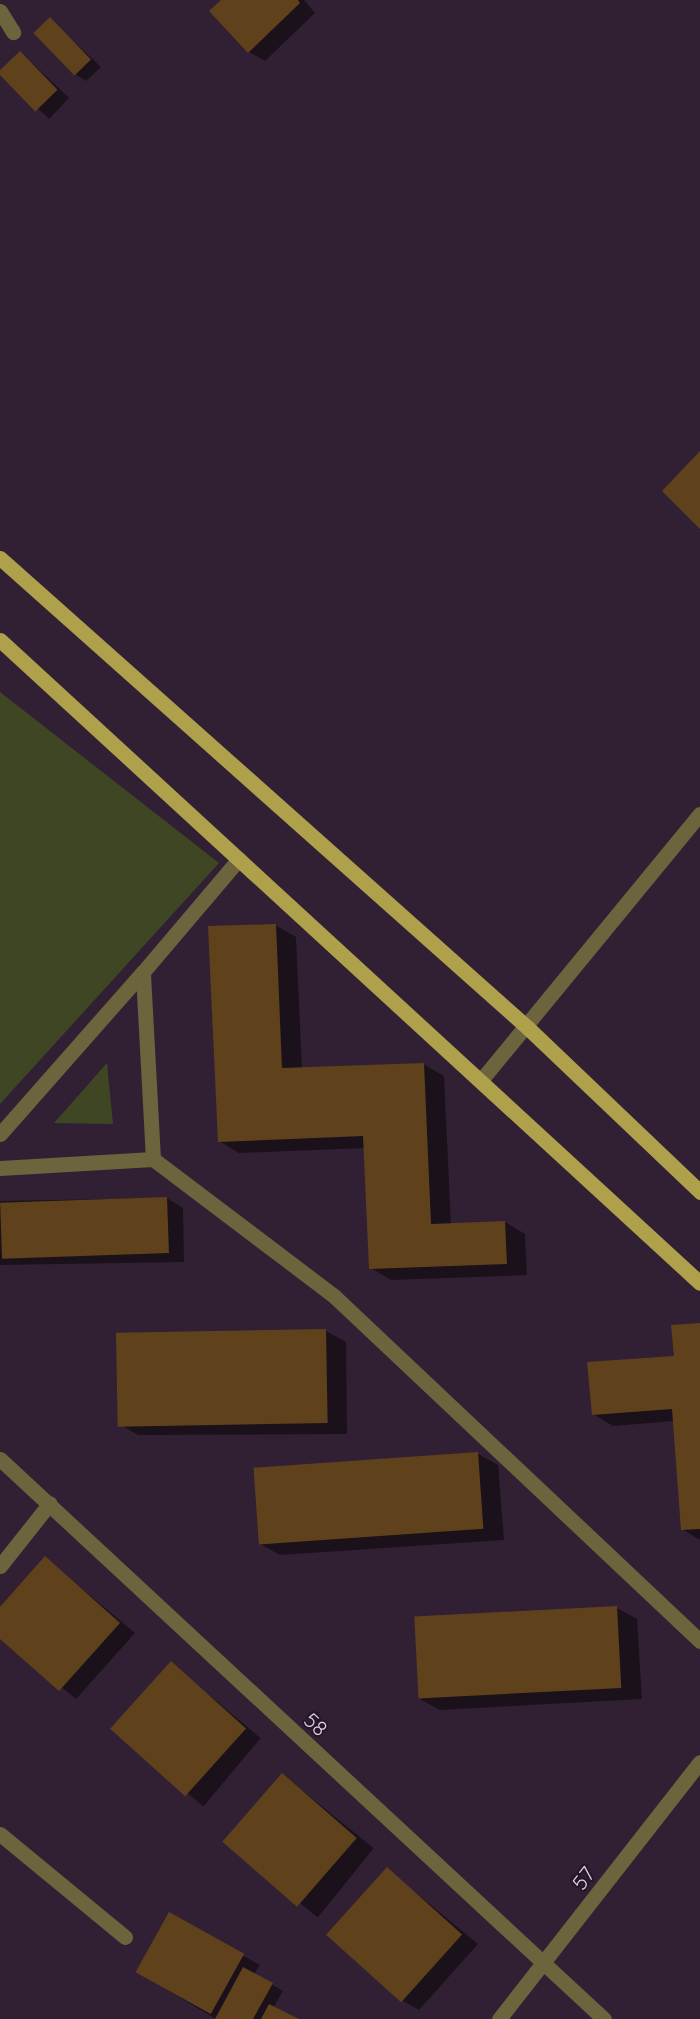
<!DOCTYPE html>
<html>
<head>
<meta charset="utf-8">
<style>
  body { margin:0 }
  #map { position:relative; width:700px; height:2019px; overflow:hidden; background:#312034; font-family:Quicksand,sans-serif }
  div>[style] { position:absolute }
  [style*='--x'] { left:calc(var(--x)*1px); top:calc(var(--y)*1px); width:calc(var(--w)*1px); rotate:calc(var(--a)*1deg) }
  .green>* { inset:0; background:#3f4624 }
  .shadow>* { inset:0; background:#0007; transform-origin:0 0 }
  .building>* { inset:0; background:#5f421c; transform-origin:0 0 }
  .minor>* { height:15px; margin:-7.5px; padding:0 7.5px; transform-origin:7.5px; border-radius:7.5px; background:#6b643d }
  .major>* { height:15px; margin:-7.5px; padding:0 7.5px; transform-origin:7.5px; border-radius:7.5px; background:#afa04b }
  span { translate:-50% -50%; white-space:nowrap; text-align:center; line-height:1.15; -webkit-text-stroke:4.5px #27172a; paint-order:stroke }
  .street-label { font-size:21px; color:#dfd4e1 }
</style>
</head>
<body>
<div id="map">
  <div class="green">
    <div style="clip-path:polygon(0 692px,219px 863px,0 1104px)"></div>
    <div style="clip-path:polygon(107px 1063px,113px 1124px,54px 1123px)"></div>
  </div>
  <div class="shadow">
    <div style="clip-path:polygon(223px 0,304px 0,315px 13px,265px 61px,249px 52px)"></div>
    <div style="clip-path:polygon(50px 19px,101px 67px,86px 81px,75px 74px)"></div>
    <div style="left:20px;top:52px;width:67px;height:29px;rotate:43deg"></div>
    <div style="clip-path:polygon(275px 925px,296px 937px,302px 1069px,423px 1064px,444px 1076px,451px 1225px,505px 1222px,525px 1234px,527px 1275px,391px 1280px,371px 1268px,365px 1148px,239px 1153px,219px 1141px)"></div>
    <div style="clip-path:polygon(167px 1198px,183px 1208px,184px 1262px,0 1265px,0 1201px)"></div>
    <div style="clip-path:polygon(700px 1324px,700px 1540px,682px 1529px,674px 1421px,613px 1426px,593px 1414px,675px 1357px)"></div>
    <div style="clip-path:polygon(326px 1331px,346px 1342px,347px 1434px,138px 1435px,118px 1423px)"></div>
    <div style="clip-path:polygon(478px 1454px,498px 1465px,504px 1540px,280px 1555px,260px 1544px)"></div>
    <div style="clip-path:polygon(45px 1558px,135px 1633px,76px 1699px,0 1637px,0 1610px)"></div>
    <div style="clip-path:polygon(617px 1608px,637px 1619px,642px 1699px,440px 1710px,420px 1699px)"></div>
    <div style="left:171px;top:1663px;width:117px;height:89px;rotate:40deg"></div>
    <div style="left:282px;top:1774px;width:118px;height:89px;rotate:39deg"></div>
    <div style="clip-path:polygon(387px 1869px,478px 1944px,419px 2010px,403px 2001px)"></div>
    <div style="clip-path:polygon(169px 1914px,260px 1965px,254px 1974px,283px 1991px,273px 2008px,295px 2019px,216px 2019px,137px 1972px)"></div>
  </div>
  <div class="building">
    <div style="clip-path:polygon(221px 0,298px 0,300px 3px,248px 53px,209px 11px)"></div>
    <div style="left:50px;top:17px;width:59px;height:23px;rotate:46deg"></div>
    <div style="left:20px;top:51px;width:54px;height:31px;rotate:46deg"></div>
    <div style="clip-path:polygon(700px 451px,700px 529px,662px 491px)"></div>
    <div style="clip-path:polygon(276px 924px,282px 1068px,424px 1063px,431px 1224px,505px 1221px,507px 1264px,369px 1269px,363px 1136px,218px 1142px,208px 926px)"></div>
    <div style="left:167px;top:1197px;width:56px;height:167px;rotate:88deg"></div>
    <div style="clip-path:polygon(700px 1323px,700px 1529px,681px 1530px,672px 1409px,592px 1415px,587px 1362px,674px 1356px,671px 1325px)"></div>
    <div style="left:326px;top:1329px;width:94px;height:210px;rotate:89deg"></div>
    <div style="left:478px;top:1452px;width:77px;height:225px;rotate:86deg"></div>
    <div style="clip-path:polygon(45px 1556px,120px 1623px,59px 1691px,0 1639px,0 1607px)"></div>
    <div style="left:617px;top:1606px;width:82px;height:203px;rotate:87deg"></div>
    <div style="left:171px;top:1661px;width:101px;height:91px;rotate:42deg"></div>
    <div style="left:282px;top:1773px;width:99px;height:91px;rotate:41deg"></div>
    <div style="left:387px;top:1867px;width:101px;height:91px;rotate:42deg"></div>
    <div style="left:169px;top:1912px;width:86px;height:69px;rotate:29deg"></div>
    <div style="clip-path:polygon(243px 1967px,273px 1983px,253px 2019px,215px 2019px)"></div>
    <div style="clip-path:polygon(269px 2004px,299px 2019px,261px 2019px)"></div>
  </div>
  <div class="minor">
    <div style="--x:0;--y:11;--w:25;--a:58"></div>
    <div style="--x:482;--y:1079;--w:343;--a:-50.6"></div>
    <div style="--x:0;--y:1134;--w:216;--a:-48.6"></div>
    <div style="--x:153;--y:1159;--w:187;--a:-93.1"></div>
    <div style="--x:143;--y:972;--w:148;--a:-49.7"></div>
    <div style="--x:0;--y:1168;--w:153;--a:-3.4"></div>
    <div style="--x:153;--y:1159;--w:227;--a:37.1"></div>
    <div style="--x:334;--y:1296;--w:503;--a:43.31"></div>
    <div style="--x:0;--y:1459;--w:824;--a:42.84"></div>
    <div style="--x:0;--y:1566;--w:80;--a:-51.6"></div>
    <div style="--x:0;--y:1834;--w:162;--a:39.5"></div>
    <div style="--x:499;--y:2019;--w:326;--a:-52"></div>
  </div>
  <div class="major">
    <div style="--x:0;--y:558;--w:707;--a:41.67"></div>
    <div style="--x:528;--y:1028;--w:238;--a:43.6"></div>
    <div style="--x:0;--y:640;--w:950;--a:42.57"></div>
  </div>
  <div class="street-label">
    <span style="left:316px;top:1724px;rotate:43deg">58</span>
    <span style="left:583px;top:1878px;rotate:-52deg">57</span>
  </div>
</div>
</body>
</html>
